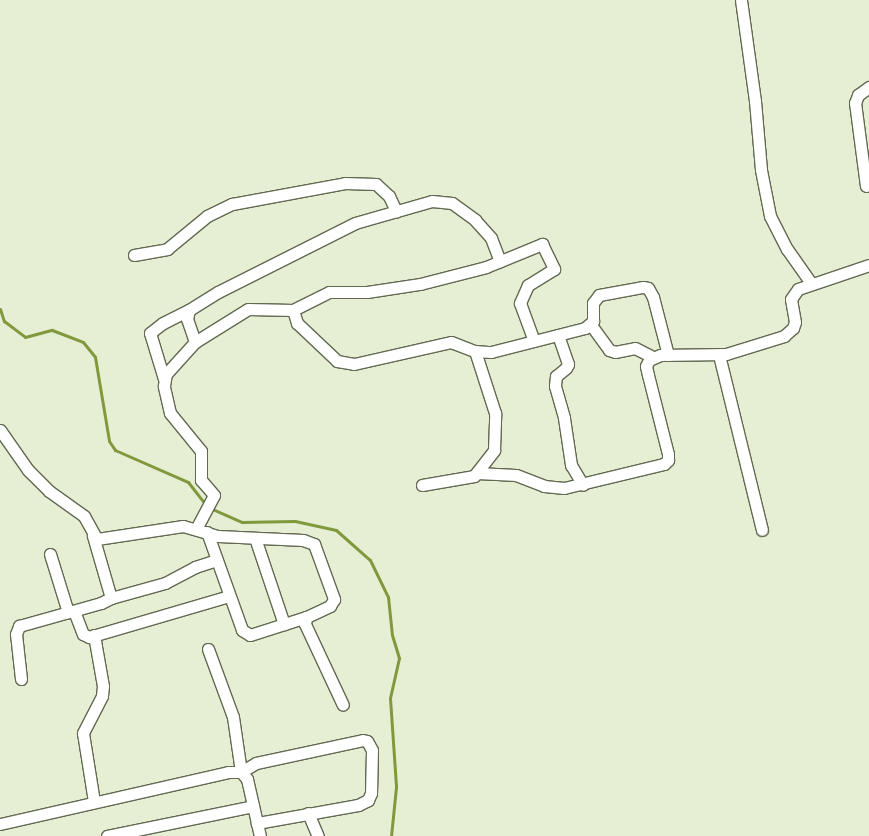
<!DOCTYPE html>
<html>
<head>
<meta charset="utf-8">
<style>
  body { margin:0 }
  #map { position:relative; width:869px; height:836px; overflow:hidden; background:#e6efd4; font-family:"Public Sans",sans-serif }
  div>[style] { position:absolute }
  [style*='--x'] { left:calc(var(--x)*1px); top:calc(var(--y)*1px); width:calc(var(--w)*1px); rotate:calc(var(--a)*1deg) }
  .stream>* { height:3px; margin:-1.5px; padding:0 1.5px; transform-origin:1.5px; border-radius:1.5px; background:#81993c }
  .roads { filter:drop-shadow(1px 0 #626951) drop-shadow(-1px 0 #626951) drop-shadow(0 1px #626951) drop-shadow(0 -1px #626951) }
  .street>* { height:11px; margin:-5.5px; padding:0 5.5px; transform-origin:5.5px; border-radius:5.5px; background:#fff }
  span { translate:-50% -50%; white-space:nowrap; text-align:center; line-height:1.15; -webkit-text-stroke:3px #fff; paint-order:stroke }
</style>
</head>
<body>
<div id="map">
  <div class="stream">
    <div style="--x:0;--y:309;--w:13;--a:72"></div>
    <div style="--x:4;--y:321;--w:26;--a:37"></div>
    <div style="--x:25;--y:337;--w:28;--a:-15"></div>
    <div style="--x:52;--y:330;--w:33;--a:21"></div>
    <div style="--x:83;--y:342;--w:19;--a:51"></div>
    <div style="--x:95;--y:357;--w:85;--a:80.5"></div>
    <div style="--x:109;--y:441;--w:11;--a:56"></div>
    <div style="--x:115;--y:450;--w:80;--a:23.7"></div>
    <div style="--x:188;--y:482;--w:29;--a:52"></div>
    <div style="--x:210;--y:508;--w:35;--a:24"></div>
    <div style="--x:242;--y:522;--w:53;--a:-1.1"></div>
    <div style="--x:295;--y:521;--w:42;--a:12.4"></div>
    <div style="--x:336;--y:530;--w:45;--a:41.4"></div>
    <div style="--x:370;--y:560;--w:41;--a:64.1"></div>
    <div style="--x:388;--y:597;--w:38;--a:84"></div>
    <div style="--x:392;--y:635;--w:24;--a:73"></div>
    <div style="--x:399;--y:658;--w:41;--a:102.7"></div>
    <div style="--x:390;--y:698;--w:89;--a:86.1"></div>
    <div style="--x:396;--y:787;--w:49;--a:95.8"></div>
  </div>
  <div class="roads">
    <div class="street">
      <div style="--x:741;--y:0;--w:102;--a:82.1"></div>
      <div style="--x:755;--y:101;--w:69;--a:85"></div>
      <div style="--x:761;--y:170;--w:47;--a:78.9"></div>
      <div style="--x:770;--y:216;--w:37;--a:63"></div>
      <div style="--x:787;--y:249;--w:42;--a:54.8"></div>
      <div style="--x:866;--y:186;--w:84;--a:-97.5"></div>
      <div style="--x:855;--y:103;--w:9;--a:-69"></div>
      <div style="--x:858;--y:95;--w:14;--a:-36"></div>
      <div style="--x:134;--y:255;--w:34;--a:-10"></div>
      <div style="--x:167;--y:249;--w:52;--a:-39.5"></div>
      <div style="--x:207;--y:216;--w:28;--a:-26"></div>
      <div style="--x:232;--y:204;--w:115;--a:-10.5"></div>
      <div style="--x:345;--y:183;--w:31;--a:2"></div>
      <div style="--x:376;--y:184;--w:18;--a:43"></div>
      <div style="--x:389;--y:196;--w:17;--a:65"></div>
      <div style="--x:293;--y:310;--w:14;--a:73"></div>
      <div style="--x:297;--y:323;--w:55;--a:43.5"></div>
      <div style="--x:337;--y:361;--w:17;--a:10"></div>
      <div style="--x:354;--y:364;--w:99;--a:-12.8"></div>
      <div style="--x:451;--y:342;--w:26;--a:21"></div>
      <div style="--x:475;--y:351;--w:16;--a:4"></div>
      <div style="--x:491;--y:352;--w:97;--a:-14.3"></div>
      <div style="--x:585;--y:328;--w:11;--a:-41"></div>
      <div style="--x:593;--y:321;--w:18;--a:-90"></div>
      <div style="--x:593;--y:303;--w:10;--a:-53"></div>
      <div style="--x:599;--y:295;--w:45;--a:-10.3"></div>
      <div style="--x:643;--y:287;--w:5;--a:11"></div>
      <div style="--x:648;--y:288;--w:10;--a:61"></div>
      <div style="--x:653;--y:297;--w:60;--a:75.5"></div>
      <div style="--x:591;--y:325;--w:31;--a:54"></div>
      <div style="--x:609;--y:350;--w:6;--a:18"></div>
      <div style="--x:615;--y:352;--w:20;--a:-11"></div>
      <div style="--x:635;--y:348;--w:20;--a:27"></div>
      <div style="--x:558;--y:335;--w:31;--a:71"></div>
      <div style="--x:568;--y:364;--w:4;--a:117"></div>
      <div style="--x:566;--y:368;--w:13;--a:141"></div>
      <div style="--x:556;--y:376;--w:10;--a:96"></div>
      <div style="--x:555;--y:386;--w:33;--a:74"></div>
      <div style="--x:564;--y:418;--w:48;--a:81.5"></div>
      <div style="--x:571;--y:465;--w:23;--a:59"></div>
      <div style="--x:195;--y:342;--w:62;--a:-31.9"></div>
      <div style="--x:248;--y:309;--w:45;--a:1.3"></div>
      <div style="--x:293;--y:310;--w:40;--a:-26.6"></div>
      <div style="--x:329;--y:292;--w:38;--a:0"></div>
      <div style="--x:367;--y:292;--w:54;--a:-8.6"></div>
      <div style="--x:420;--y:284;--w:68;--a:-14.4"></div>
      <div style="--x:486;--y:267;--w:61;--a:-22.3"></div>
      <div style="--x:542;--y:244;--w:28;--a:64"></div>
      <div style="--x:554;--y:269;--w:31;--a:148"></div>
      <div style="--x:528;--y:285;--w:20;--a:114"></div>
      <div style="--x:520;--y:303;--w:40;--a:69.8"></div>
      <div style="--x:719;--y:355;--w:180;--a:76.2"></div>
      <div style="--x:164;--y:379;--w:48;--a:-106.9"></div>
      <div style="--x:150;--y:333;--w:16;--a:-38"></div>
      <div style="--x:163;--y:323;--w:29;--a:-27"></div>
      <div style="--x:0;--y:430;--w:49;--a:55"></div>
      <div style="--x:28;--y:470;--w:30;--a:45"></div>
      <div style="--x:49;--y:491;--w:43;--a:35.5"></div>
      <div style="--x:84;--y:516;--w:26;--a:61"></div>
      <div style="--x:97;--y:539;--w:87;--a:-8.6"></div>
      <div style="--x:183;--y:526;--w:36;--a:16"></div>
      <div style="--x:218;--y:536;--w:85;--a:2.7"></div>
      <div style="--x:303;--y:540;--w:12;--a:20"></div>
      <div style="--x:314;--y:544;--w:59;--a:70"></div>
      <div style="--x:334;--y:599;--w:8;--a:120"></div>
      <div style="--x:330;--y:606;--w:26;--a:155"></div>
      <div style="--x:306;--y:617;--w:7;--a:98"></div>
      <div style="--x:305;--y:624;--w:89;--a:64.9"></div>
      <div style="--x:477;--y:473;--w:39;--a:3"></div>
      <div style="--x:516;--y:475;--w:30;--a:21"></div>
      <div style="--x:544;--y:486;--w:20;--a:6"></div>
      <div style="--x:564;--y:488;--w:103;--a:-13.5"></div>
      <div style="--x:664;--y:464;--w:6;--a:-45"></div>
      <div style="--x:668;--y:460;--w:6;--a:-90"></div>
      <div style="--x:668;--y:454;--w:81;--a:-104.2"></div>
      <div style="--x:648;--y:375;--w:9;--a:-103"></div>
      <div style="--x:646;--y:366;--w:7;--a:-63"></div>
      <div style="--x:649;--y:360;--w:12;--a:-24"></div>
      <div style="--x:660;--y:355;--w:66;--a:-0.9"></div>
      <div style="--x:726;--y:354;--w:61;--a:-17.2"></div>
      <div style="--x:784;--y:336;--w:12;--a:-42"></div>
      <div style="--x:793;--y:328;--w:6;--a:-72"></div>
      <div style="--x:795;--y:322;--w:23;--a:-100"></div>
      <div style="--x:791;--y:299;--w:12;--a:-55"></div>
      <div style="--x:798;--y:289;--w:75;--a:-18.7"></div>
      <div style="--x:422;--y:485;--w:53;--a:-9.8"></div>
      <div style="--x:474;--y:476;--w:33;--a:-52"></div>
      <div style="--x:494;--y:450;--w:37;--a:-88"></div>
      <div style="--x:495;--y:413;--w:65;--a:-107.9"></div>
      <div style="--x:196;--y:529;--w:38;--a:-62"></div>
      <div style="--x:214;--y:495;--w:20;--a:-131"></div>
      <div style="--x:201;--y:480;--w:29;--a:-90"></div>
      <div style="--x:201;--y:451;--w:49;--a:-129.2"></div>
      <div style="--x:170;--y:413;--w:28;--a:-103"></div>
      <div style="--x:164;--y:386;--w:12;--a:-81"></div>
      <div style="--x:166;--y:374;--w:43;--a:-47.8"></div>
      <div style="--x:195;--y:342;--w:24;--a:-109"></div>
      <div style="--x:187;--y:319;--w:9;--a:-77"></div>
      <div style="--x:189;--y:310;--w:34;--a:-32"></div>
      <div style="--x:218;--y:292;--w:153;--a:-26.7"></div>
      <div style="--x:355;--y:223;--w:80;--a:-15.9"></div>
      <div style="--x:432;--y:201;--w:20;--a:6"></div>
      <div style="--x:452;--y:203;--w:29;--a:36"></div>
      <div style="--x:475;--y:220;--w:24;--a:48"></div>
      <div style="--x:491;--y:238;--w:25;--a:69"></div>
      <div style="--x:207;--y:532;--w:104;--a:70.3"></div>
      <div style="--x:242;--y:630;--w:9;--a:32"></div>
      <div style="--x:250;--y:635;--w:59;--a:-17.8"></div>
      <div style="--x:255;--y:538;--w:91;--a:71.4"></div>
      <div style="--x:50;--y:554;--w:61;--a:72.8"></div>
      <div style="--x:111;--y:598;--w:56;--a:-15.5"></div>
      <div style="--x:165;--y:583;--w:34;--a:-28"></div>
      <div style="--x:195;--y:567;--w:22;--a:-18"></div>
      <div style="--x:74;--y:611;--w:25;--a:69"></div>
      <div style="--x:83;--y:634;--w:7;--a:27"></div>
      <div style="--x:89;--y:637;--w:146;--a:-16.3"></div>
      <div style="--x:94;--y:635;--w:52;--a:80"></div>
      <div style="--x:103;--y:686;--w:10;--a:96"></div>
      <div style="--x:102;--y:696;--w:42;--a:117.2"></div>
      <div style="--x:83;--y:733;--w:70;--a:80.9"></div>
      <div style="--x:208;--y:649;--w:72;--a:69.8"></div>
      <div style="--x:233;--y:717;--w:56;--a:81.7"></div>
      <div style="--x:241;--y:772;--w:17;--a:-31"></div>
      <div style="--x:256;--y:763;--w:109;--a:-12.1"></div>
      <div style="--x:363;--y:740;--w:4;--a:14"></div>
      <div style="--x:367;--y:741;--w:10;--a:61"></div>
      <div style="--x:372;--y:750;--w:43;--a:91.3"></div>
      <div style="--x:371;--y:793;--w:8;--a:113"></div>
      <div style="--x:368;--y:800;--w:11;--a:153"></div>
      <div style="--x:358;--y:805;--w:103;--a:169.9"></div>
      <div style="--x:21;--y:679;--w:45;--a:-96.3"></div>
      <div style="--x:16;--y:634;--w:9;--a:-69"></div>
      <div style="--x:19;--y:626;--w:85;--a:-15.7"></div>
      <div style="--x:101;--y:603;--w:11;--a:-27"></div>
      <div style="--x:111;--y:598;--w:65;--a:-106.2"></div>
      <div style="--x:308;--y:813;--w:25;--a:67"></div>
      <div style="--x:0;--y:824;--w:234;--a:-12.8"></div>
      <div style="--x:228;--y:772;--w:13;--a:0"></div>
      <div style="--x:241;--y:772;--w:9;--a:49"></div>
      <div style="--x:247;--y:779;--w:58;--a:77.2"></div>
      <div style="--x:107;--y:836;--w:149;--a:-11.6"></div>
    </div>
  </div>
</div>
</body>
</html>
